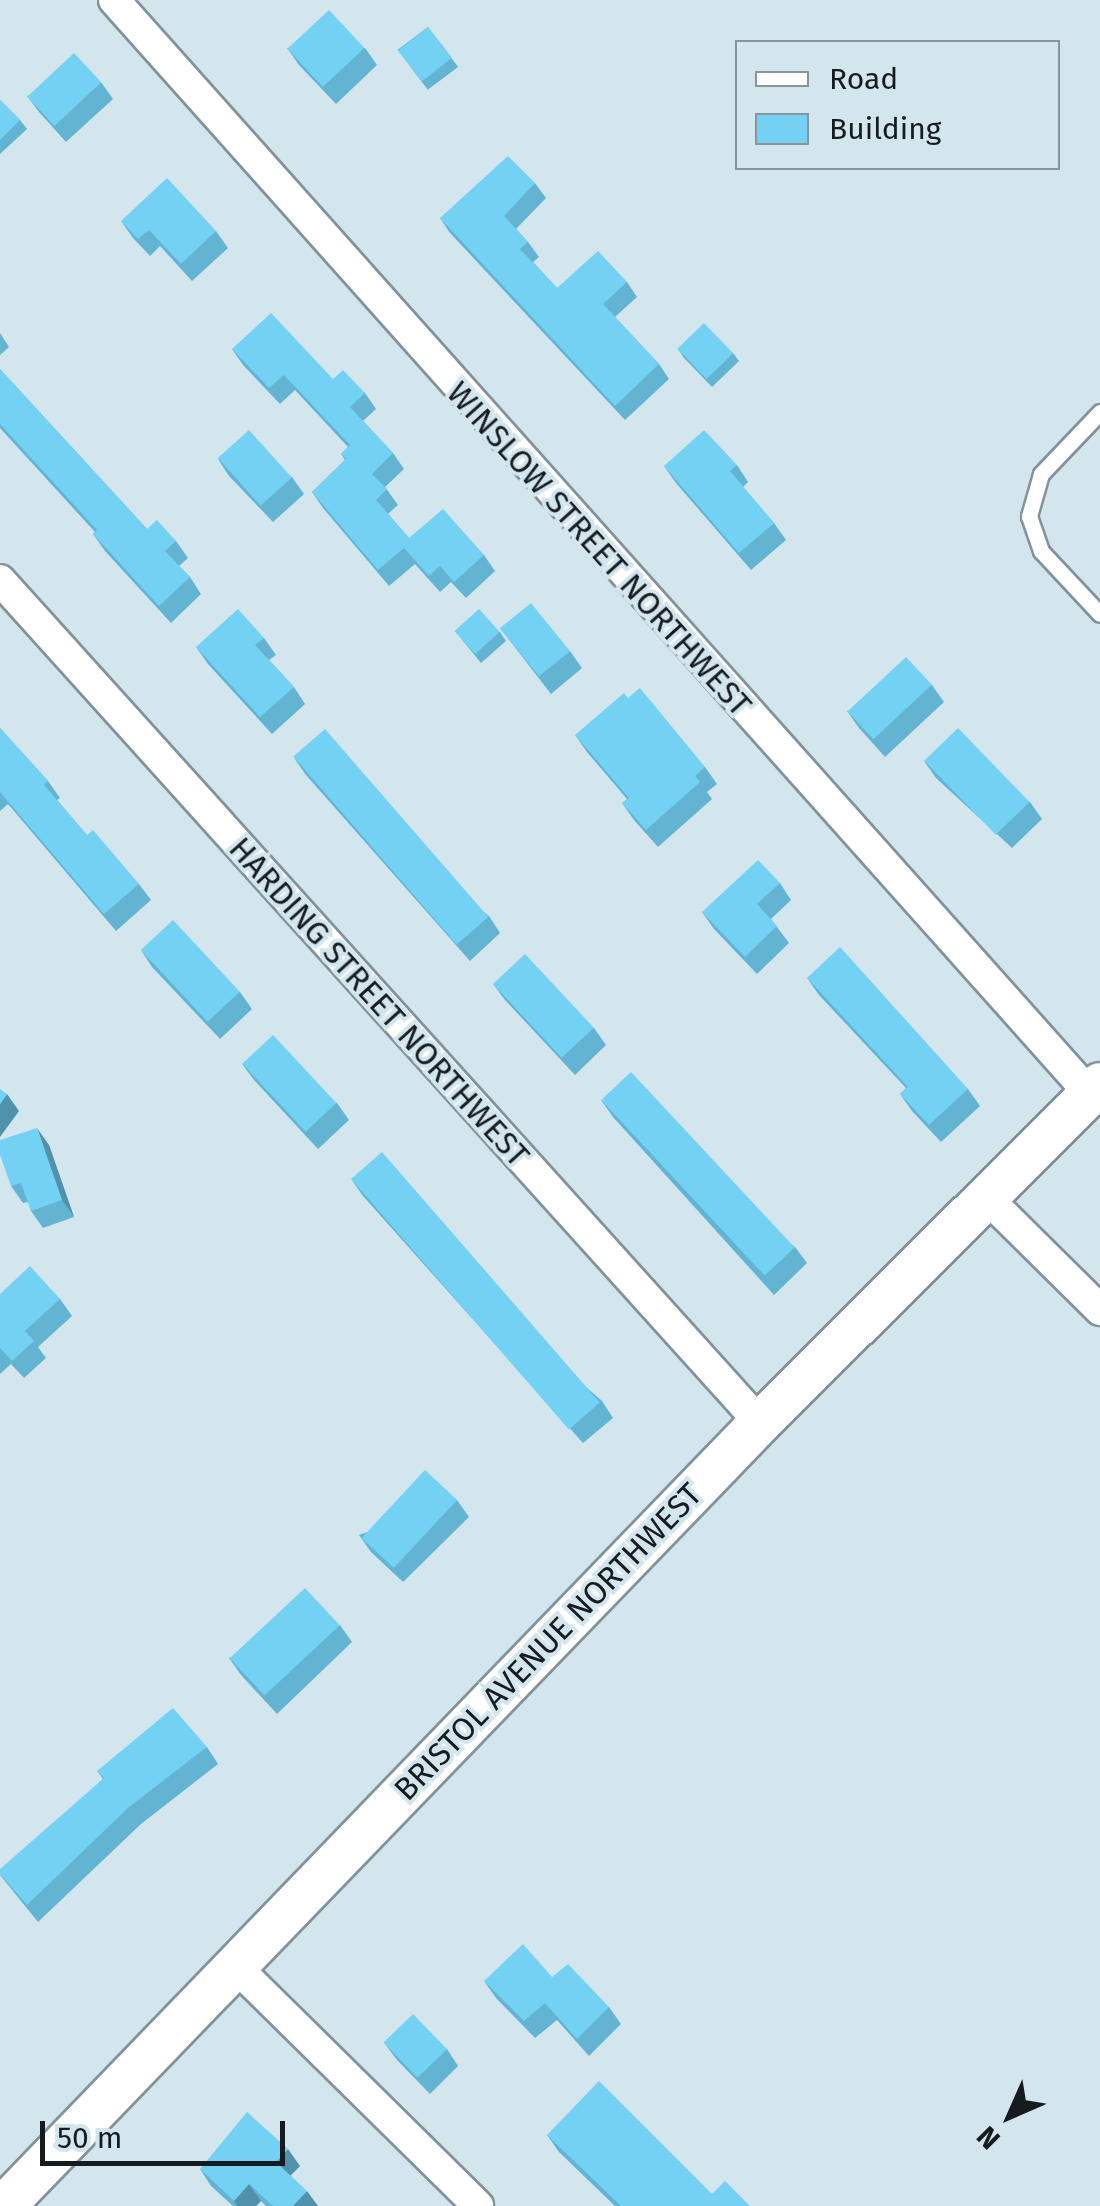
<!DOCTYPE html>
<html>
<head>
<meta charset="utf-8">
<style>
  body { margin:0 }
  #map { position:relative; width:1100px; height:2206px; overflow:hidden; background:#d4e6ed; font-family:"Fira Sans",sans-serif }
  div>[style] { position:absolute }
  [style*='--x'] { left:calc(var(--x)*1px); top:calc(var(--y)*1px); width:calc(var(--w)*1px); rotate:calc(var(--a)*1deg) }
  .roads { filter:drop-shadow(2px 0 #82939a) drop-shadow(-2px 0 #82939a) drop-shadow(0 2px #82939a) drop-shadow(0 -2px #82939a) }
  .lane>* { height:15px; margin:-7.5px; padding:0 7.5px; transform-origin:7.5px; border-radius:7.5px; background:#fff }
  .street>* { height:30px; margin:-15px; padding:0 15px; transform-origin:15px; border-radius:15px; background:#fff }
  .secondary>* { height:42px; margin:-21px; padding:0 21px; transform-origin:21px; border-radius:21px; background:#fff }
  .wall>* { inset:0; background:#63b4d2; transform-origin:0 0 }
  .shaded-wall>* { inset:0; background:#5092ab }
  .building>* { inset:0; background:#73d1f4; transform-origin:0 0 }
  span { translate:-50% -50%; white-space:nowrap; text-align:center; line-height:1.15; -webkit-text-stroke:8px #d4e6ed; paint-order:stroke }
  .street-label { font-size:32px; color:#151b1e }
  .legend { position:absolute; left:735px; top:40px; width:325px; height:130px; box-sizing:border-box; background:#d4e6ed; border:2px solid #88959a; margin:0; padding:12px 18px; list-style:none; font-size:30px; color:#151b1e }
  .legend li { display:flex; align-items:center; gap:20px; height:50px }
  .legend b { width:50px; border:2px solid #88959a }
  .north { position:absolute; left:960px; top:2066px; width:100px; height:100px; -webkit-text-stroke:8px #d4e6ed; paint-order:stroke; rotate:225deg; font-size:28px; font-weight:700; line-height:40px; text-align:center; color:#151b1e }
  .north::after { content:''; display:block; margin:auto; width:35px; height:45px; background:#151b1e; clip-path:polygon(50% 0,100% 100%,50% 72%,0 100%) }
  .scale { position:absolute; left:40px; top:2121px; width:245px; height:45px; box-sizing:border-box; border:5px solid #151b1e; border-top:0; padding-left:12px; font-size:30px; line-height:35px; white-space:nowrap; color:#151b1e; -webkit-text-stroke:8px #d4e6ed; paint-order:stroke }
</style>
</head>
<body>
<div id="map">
  <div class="roads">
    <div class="lane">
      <div style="--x:1100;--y:412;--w:86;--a:133.6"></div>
      <div style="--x:1041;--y:474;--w:44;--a:105.9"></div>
      <div style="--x:1029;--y:516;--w:37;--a:71"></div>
      <div style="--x:1041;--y:551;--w:86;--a:46.9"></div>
    </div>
    <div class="street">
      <div style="--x:114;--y:0;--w:1466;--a:48.26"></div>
      <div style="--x:0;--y:580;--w:1135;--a:47.96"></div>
      <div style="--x:988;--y:1199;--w:158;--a:44.7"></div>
      <div style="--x:234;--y:1965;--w:343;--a:44.6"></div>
    </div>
    <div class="secondary">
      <div style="--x:4;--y:2206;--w:1088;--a:-46.01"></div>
      <div style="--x:760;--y:1423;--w:480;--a:-44.9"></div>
    </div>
  </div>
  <div class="wall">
    <div style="left:428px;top:27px;width:50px;height:38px;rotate:53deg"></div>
    <div style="clip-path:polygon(287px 48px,365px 48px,377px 65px,336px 104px,299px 65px)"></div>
    <div style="clip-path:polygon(101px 82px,113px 99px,66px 142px,39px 112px,27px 96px)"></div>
    <div style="clip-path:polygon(0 100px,20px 120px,27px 129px,0 154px)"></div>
    <div style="clip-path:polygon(535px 183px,546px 198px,516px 229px,528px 242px,539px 257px,533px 262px,557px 288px,627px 282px,637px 297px,615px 317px,659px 364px,669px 379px,625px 420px,450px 233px,440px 218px)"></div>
    <div style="clip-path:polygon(121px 221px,216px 231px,228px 248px,192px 281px,160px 246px,150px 256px,133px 238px)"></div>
    <div style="clip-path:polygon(0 333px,9px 347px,0 355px)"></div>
    <div style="clip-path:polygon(232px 349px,333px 379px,365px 393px,376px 409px,363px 421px,393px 453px,404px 469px,385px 487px,398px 505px,388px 514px,409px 538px,484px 555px,495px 571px,466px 598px,451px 582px,440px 592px,415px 564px,389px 586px,323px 508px,312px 492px,345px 460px,341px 454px,348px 447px,295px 390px,280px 404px,243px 365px)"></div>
    <div style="clip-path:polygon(678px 349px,733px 353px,739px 361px,712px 387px,684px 358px)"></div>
    <div style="clip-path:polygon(0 369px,147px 529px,176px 541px,188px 558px,179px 566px,190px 577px,201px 594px,171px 623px,105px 551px,93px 534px,95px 532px,0 428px)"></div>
    <div style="clip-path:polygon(218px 459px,292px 477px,304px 494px,273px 522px,229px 476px)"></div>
    <div style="clip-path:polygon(737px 465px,748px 482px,743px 487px,774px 523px,786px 540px,751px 570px,676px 483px,664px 466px)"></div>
    <div style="clip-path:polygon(500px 628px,570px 651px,582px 668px,551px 694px)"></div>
    <div style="clip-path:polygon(455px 631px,500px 632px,506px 641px,481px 663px)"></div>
    <div style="clip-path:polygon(264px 638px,276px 655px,269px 660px,294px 687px,305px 704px,272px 734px,208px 664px,196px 647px)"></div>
    <div style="clip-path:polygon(932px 685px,944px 702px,885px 757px,859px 728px,847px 711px)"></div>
    <div style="clip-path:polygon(0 728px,48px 781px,60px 798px,57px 800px,87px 835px,139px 884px,151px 900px,116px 931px,8px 804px,0 811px)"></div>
    <div style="clip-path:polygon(575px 735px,705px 767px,717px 784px,707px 792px,712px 799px,658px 847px,634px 820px,622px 803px,627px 799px,587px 752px)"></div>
    <div style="clip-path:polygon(294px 758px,489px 916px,500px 933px,470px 961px,306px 775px)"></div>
    <div style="clip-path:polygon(924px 761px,1030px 802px,1042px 819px,1012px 848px,936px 778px)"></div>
    <div style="clip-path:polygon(780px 883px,791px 900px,771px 919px,789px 943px,757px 974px,714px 929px,702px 912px)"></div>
    <div style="clip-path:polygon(141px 950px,240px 992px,252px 1009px,220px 1039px,152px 967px)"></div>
    <div style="clip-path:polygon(807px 978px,968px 1089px,980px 1106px,941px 1142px,912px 1111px,900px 1094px,906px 1088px,819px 995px)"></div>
    <div style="clip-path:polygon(493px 984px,594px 1028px,606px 1045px,575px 1075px,505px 1000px)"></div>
    <div style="clip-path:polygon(242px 1064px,337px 1103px,349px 1120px,318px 1149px,254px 1080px)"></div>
    <div style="clip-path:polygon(601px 1100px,795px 1247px,807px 1263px,774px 1295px,613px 1117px)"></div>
    <div style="clip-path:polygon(49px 1145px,74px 1217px,43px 1228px,31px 1211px,28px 1202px,23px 1203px,11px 1186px)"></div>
    <div style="clip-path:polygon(351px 1179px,602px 1401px,613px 1418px,583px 1443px,363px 1196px)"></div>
    <div style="clip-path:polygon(0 1294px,60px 1299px,72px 1316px,38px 1347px,46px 1358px,24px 1378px,11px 1364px,0 1374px)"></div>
    <div style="clip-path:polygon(457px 1500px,469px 1517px,403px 1582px,371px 1552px,359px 1535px)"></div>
    <div style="clip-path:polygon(340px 1625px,352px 1642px,277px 1714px,241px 1675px,229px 1658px)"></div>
    <div style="clip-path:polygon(207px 1747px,218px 1764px,141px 1824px,38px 1922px,0 1875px,103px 1779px,97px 1771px)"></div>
    <div style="clip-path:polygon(552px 1977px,609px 2007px,621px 2024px,589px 2056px,557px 2020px,535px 2038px,496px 1998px,484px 1981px)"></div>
    <div style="clip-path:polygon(385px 2044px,447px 2049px,458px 2066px,430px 2094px,397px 2060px)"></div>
    <div style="clip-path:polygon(547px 2135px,712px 2194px,750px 2206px,615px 2206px,559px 2152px)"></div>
    <div style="clip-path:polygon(300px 2166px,290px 2176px,318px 2206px,266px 2206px,261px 2201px,256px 2206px,233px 2206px,211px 2186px,200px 2169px)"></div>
  </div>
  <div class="shaded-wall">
    <div style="clip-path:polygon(7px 1094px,19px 1111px,0 1137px,0 1104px)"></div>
    <div style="clip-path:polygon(37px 1128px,49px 1145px,74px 1217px,62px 1200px)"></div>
    <div style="clip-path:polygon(288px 2149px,300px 2166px,287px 2179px,276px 2162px)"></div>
    <div style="clip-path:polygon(249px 2184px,261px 2201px,256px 2206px,237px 2206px,234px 2201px)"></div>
    <div style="clip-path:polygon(307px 2191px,318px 2206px,293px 2206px)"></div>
  </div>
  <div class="building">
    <div style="left:329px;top:10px;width:52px;height:57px;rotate:47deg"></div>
    <div style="left:428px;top:27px;width:39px;height:38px;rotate:52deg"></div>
    <div style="left:74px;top:53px;width:40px;height:64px;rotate:47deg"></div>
    <div style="clip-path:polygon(0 100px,20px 120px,0 140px)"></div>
    <div style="clip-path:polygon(508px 156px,535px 183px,504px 216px,528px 242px,520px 249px,557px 288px,598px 251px,627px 282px,603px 304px,659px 364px,615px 406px,440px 218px)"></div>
    <div style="clip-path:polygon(167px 178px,216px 231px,181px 264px,149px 230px,138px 239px,121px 221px)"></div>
    <div style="clip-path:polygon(271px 313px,333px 379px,343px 370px,365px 393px,350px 407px,393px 453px,372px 474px,387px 489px,376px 500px,409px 538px,443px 509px,484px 555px,454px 582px,440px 566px,429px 576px,404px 548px,378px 570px,312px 492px,346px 459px,341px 454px,350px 445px,284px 375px,269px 388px,232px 349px)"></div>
    <div style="left:704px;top:323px;width:42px;height:37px;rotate:46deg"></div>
    <div style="clip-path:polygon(0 369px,147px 529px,157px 520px,176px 541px,165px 551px,190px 577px,159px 606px,93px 534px,97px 530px,0 424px)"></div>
    <div style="left:249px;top:430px;width:64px;height:42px;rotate:48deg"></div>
    <div style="clip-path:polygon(704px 430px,737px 465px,730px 471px,774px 523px,739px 553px,664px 466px)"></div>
    <div style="left:531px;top:603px;width:62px;height:40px;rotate:51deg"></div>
    <div style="clip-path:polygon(238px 609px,264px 638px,255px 645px,294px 687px,260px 717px,196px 647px)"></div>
    <div style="left:479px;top:609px;width:31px;height:33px;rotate:48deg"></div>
    <div style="left:906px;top:657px;width:38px;height:80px;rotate:47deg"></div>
    <div style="clip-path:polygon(640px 688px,705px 767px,695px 776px,700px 782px,646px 830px,622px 803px,629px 798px,575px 735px,624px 693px,628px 698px)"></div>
    <div style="clip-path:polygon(0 728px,48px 781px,44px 785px,87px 835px,93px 830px,139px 884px,104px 914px,0 792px)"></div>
    <div style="left:958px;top:728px;width:103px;height:47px;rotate:46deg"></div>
    <div style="left:325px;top:729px;width:249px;height:42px;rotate:49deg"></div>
    <div style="clip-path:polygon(758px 860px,780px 883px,757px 904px,777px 926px,745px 957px,702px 912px)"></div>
    <div style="left:173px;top:920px;width:98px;height:44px;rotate:47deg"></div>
    <div style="clip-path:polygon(840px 947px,968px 1089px,929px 1125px,900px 1094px,908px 1087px,807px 978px)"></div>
    <div style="left:525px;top:954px;width:101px;height:44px;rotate:47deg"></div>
    <div style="left:273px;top:1035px;width:93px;height:42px;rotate:47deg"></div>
    <div style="left:631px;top:1072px;width:240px;height:41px;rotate:47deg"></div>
    <div style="clip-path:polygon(0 1089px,7px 1094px,0 1104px)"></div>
    <div style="clip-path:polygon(37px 1128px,62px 1200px,31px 1211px,21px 1183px,11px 1186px,0 1155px,0 1140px)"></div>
    <div style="left:382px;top:1152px;width:332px;height:41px;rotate:49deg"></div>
    <div style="clip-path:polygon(30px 1266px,60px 1299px,25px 1331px,34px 1341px,12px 1361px,0 1348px,0 1294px)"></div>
    <div style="left:425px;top:1470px;width:44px;height:93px;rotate:43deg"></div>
    <div style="left:305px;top:1588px;width:51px;height:103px;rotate:47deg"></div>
    <div style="clip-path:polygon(173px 1708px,207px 1747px,129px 1807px,27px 1905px,0 1874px,0 1869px,104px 1778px,97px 1771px)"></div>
    <div style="clip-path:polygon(523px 1944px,552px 1977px,568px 1964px,609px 2007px,577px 2039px,545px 2003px,524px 2021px,484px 1981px)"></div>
    <div style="left:413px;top:2014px;width:49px;height:41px;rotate:46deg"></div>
    <div style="clip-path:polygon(599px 2081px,712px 2194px,725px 2181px,750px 2206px,621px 2206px,547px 2135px)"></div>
    <div style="clip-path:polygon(247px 2112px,288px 2149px,276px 2162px,307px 2191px,293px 2206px,273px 2206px,249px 2184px,234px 2201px,200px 2169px)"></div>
  </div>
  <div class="street-label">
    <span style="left:599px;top:549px;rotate:48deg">WINSLOW STREET NORTHWEST</span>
    <span style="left:379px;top:1002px;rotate:48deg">HARDING STREET NORTHWEST</span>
    <span style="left:548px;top:1642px;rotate:-46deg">BRISTOL AVENUE NORTHWEST</span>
  </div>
  <ul class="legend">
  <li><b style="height:12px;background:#fff"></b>Road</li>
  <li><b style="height:28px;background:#73d1f4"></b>Building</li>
  </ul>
  <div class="north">N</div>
  <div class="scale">50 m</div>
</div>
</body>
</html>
